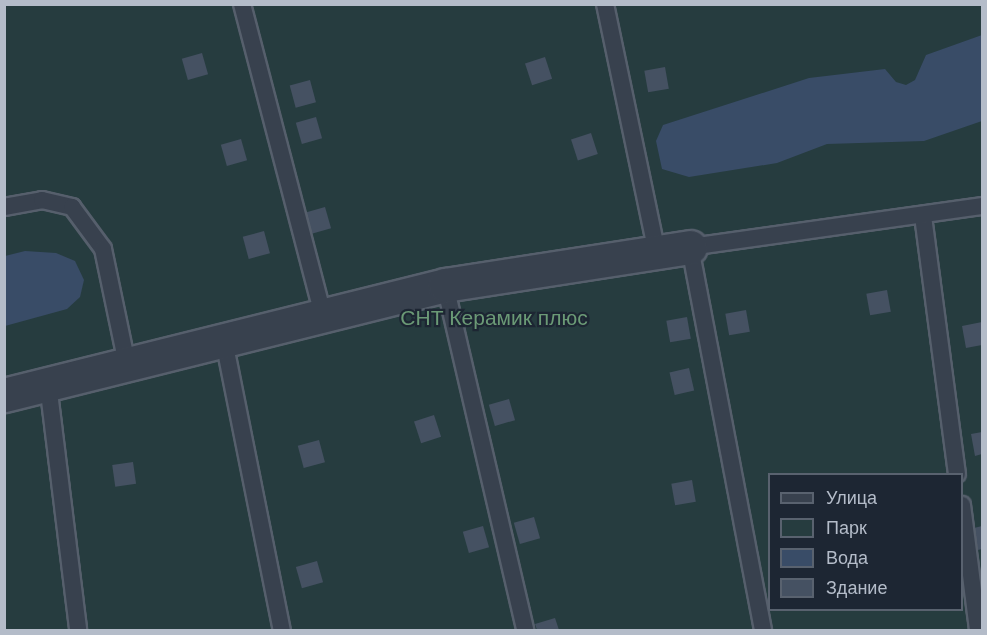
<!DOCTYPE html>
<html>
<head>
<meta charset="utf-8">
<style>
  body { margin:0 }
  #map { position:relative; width:987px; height:635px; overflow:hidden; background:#242f3e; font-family:Arial,sans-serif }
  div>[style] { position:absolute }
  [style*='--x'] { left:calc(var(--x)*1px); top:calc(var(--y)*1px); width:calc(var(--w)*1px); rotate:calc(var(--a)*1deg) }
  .green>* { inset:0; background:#263c3f }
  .water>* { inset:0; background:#394c67 }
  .building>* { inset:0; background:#455162; transform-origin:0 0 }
  .roads { filter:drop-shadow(2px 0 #565f6c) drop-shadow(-2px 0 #565f6c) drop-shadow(0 2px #565f6c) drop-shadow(0 -2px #565f6c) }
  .service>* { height:16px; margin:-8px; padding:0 8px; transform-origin:8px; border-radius:8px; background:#38414e }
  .minor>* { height:33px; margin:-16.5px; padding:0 16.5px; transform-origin:16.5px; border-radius:16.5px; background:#38414e }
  span { translate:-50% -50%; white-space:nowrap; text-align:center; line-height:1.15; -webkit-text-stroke:4.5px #1d2633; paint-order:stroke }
  .park-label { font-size:21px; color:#6b9a76 }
  .frame { position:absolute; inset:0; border:6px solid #b4bcc9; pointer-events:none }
  .legend { position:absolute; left:768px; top:473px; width:195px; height:138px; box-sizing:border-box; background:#1d2633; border:2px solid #59626f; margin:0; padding:8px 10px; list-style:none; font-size:18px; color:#b4bcc9 }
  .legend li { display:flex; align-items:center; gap:12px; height:30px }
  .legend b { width:30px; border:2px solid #59626f }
</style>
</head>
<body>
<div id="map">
  <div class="green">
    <div style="clip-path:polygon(evenodd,4px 5px,982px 5px,982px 630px,5px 630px,4px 5px,770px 474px,962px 474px,962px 610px,770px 610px,770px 474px)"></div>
  </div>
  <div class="water">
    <div style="clip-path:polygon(982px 35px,982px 121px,924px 141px,827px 144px,777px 163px,689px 177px,662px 169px,656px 141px,663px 125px,809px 78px,885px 69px,896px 82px,906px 85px,915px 80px,926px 55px)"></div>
    <div style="clip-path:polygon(25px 251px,56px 253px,75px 261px,84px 280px,80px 297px,67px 309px,5px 326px,5px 256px)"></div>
  </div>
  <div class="building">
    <div style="left:202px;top:53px;width:22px;height:21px;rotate:74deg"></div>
    <div style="left:545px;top:57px;width:23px;height:21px;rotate:72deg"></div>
    <div style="left:665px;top:67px;width:22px;height:21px;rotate:80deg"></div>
    <div style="left:310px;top:80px;width:23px;height:21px;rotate:75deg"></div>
    <div style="left:316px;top:117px;width:22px;height:21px;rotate:74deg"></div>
    <div style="left:591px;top:133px;width:22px;height:21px;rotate:72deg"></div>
    <div style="left:241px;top:139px;width:22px;height:21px;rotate:74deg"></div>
    <div style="left:325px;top:207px;width:22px;height:21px;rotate:74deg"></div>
    <div style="left:264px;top:231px;width:23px;height:22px;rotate:75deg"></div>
    <div style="left:887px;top:290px;width:22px;height:21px;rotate:80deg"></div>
    <div style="left:746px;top:310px;width:22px;height:21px;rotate:80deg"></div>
    <div style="left:687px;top:317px;width:22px;height:21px;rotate:80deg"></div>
    <div style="clip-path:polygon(982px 322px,982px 345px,966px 348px,962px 326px)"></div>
    <div style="left:689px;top:368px;width:23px;height:20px;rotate:77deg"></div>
    <div style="left:509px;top:399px;width:22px;height:21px;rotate:74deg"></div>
    <div style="left:434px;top:415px;width:23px;height:21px;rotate:72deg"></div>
    <div style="clip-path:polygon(982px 432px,982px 454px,975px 456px,971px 434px)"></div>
    <div style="left:319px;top:440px;width:23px;height:22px;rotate:75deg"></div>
    <div style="left:133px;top:462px;width:22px;height:21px;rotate:82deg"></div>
    <div style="left:692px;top:480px;width:22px;height:21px;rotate:80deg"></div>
    <div style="left:534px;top:517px;width:22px;height:21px;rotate:74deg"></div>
    <div style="left:483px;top:526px;width:22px;height:21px;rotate:74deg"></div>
    <div style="clip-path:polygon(982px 526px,982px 549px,978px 550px,974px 528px)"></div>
    <div style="left:317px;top:561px;width:22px;height:22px;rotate:74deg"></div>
    <div style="clip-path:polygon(555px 618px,559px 630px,537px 630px,535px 624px)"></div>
  </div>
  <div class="roads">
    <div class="service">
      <div style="--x:242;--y:4;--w:322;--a:75.4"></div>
      <div style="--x:605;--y:4;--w:254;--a:78.2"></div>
      <div style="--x:4;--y:207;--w:39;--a:-10"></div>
      <div style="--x:42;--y:200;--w:31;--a:13"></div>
      <div style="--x:72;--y:207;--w:52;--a:53.6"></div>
      <div style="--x:103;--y:249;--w:117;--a:78.2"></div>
      <div style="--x:923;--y:216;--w:260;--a:82.5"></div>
      <div style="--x:445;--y:285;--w:354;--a:76.9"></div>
      <div style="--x:224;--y:341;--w:295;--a:78.7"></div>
      <div style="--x:48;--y:384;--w:248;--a:83"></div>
      <div style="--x:962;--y:505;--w:126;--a:82.7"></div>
      <div style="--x:763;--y:630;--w:390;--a:-100.8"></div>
      <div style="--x:690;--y:247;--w:295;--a:-8"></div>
    </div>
    <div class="minor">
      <div style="--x:4;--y:395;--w:455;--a:-14"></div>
      <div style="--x:445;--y:285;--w:248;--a:-8.8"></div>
    </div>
  </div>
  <div class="park-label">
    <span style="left:494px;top:318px">СНТ Керамик плюс</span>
  </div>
  <div class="frame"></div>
  <ul class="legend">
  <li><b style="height:8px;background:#38414e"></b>Улица</li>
  <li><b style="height:16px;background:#263c3f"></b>Парк</li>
  <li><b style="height:16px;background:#394c67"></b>Вода</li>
  <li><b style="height:16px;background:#455162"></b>Здание</li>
  </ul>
</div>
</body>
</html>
